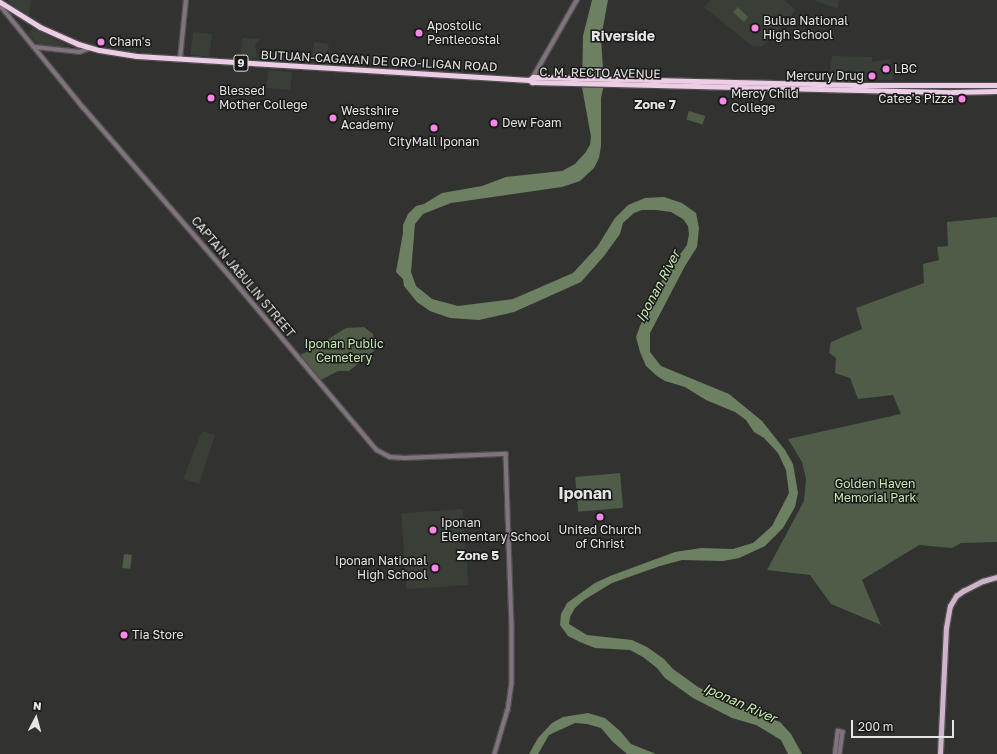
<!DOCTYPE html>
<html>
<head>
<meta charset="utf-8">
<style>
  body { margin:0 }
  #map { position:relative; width:997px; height:754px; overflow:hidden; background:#323331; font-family:"Golos Text",sans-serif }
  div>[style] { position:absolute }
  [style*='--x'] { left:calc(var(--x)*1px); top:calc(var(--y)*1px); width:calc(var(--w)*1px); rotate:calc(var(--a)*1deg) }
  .built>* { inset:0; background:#393e37; transform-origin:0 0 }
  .green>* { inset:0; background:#4f5c47; transform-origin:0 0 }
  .water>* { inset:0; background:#6d8061 }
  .roads { filter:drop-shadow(1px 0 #4e4f4e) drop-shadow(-1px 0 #4e4f4e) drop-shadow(0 1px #4e4f4e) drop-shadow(0 -1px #4e4f4e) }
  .minor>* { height:3.5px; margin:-1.75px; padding:0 1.75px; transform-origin:1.75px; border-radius:1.75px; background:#80737e }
  .major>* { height:4.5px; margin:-2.25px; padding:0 2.25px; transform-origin:2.25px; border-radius:2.25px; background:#ceb3c9 }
  .highway>* { height:5px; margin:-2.5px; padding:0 2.5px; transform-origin:2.5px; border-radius:2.5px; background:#edcce6 }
  .dots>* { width:11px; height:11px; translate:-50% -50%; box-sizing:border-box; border:2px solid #1a1a19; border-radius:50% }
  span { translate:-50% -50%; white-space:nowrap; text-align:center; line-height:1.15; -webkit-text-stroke:3px #1a1a19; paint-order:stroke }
  .shield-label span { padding:1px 3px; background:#1a1a19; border:1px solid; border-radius:3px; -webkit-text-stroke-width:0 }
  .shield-label { font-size:11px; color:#e4e5e4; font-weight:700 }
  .poi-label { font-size:12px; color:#e4e5e4 }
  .left { translate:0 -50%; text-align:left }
  .right { translate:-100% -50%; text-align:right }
  .street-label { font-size:12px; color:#e4e5e4 }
  .park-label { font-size:12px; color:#c8eab4 }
  .neighbourhood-label { font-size:13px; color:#e4e5e4; font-weight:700 }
  .water-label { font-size:13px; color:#caedb6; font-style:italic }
  .quarter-label { font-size:14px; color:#e4e5e4; font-weight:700 }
  .district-label { font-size:16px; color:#e4e5e4; font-weight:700 }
  .north { position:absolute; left:16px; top:698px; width:40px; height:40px; -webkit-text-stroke:3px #1a1a19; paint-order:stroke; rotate:6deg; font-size:11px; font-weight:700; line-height:16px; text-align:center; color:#e4e5e4 }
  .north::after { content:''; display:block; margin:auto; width:14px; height:18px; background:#e4e5e4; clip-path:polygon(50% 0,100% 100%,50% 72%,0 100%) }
  .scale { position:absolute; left:851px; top:720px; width:103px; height:18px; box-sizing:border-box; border:2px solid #e4e5e4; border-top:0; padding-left:5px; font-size:12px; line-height:14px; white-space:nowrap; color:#e4e5e4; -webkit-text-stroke:3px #1a1a19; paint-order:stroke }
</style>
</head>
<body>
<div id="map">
  <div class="built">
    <div style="clip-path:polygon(31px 0,29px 16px,8px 1px,9px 0)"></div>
    <div style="clip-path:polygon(711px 0,784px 0,796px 10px,762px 47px,752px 46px,704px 7px)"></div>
    <div style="clip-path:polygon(813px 0,839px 0,838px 9px)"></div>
    <div style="clip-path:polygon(33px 28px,64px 44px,63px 49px,39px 46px,28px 33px)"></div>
    <div style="left:193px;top:32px;width:19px;height:23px;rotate:6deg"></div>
    <div style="clip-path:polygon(242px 38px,260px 39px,255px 45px,257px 58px,241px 57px)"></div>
    <div style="left:314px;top:42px;width:15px;height:18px;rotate:8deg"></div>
    <div style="clip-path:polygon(832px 56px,872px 57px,872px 62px,890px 59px,894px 80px,830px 80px,829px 77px)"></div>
    <div style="left:268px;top:70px;width:24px;height:18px;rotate:5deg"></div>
    <div style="clip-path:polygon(202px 431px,215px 435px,199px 484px,183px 479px)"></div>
    <div style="left:463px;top:509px;width:76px;height:62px;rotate:86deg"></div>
  </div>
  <div class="green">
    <div style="clip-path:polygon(738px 7px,748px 17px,744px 22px,733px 12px)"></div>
    <div style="left:689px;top:111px;width:17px;height:9px;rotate:17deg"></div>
    <div style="clip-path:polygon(997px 217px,997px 542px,961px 543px,952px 548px,919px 545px,862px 580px,881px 625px,831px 604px,810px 575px,767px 570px,804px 501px,806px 479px,802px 462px,788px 439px,901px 414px,893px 395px,858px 399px,850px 378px,835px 373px,836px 358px,829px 353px,831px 342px,862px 329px,856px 308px,924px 283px,923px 264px,939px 260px,937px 247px,948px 246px,947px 222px)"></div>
    <div style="clip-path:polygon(364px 327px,373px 334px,375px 350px,349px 371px,338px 371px,317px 382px,296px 357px,313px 349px,346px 328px)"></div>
    <div style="left:620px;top:473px;width:35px;height:45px;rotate:85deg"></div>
    <div style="left:124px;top:554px;width:8px;height:14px;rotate:7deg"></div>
  </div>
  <div class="water">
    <div style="clip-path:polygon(592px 0,608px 0,601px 38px,604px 84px,601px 98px,601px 146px,599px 158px,594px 168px,580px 181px,562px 187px,451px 203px,423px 214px,415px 224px,411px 272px,416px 286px,432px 299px,458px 306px,513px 299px,573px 273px,597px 247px,615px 218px,628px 205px,645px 198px,664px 197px,682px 203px,696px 213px,699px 228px,697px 247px,685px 266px,650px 333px,650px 352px,661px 366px,729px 394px,762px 421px,785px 450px,793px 464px,798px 493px,795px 507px,783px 528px,765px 546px,739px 558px,723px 561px,682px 560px,660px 566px,612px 583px,584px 600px,575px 608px,570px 617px,569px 624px,587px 635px,632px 640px,647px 647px,664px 659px,673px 669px,698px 687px,736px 706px,780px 722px,791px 734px,802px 754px,788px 754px,781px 740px,756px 725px,732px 718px,693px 698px,665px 678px,657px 668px,643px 657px,630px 650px,595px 648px,580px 642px,568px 636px,560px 625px,561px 614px,567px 603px,595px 583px,610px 576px,675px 552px,701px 548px,733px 549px,753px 543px,772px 526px,789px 493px,786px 470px,778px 453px,764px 438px,754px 432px,746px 420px,735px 412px,706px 400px,685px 387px,665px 381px,657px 376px,646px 366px,640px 352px,636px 337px,640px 326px,664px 276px,687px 245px,689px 234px,688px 226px,683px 219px,671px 212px,656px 210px,642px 210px,634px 213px,623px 223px,620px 234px,604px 256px,581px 282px,514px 312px,479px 320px,450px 318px,430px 311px,417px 302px,404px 286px,403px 279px,396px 272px,403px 233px,403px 225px,408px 214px,416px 206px,424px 204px,442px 193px,482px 186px,506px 177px,562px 171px,575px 164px,585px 153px,590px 145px,591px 137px,582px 87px,583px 36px)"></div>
    <div style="clip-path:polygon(588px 713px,605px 718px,620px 731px,631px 744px,656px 754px,627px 754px,613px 742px,601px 728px,587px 724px,575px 723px,549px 735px,538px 754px,529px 754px,538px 738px,552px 723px,563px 717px)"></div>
  </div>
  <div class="roads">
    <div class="minor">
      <div style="--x:0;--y:5;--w:132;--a:50.9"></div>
      <div style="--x:83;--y:107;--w:223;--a:49"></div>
      <div style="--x:229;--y:275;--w:229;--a:49.8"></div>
      <div style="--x:377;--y:450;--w:15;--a:28"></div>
      <div style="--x:390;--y:457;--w:15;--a:4"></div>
      <div style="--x:405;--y:458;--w:101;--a:-2.3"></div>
      <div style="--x:506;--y:454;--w:170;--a:88"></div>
      <div style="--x:512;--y:624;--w:59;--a:90"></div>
      <div style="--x:512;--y:683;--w:27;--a:98"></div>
      <div style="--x:508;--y:710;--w:46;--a:106.5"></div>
      <div style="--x:35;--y:47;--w:45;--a:6.3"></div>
      <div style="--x:80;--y:52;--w:12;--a:-20"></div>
      <div style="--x:180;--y:59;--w:59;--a:-84.2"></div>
      <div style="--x:533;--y:77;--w:89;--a:-60.3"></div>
      <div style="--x:835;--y:754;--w:23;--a:-83"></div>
      <div style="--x:838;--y:731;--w:5;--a:11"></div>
      <div style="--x:843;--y:732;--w:22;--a:98"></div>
    </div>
    <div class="major">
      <div style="--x:940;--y:754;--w:126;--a:-87.3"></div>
      <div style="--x:946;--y:628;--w:22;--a:-80"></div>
      <div style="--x:950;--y:606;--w:12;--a:-59"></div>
      <div style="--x:956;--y:596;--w:9;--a:-36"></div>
      <div style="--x:963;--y:591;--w:22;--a:-27"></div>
      <div style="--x:983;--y:581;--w:15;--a:-16"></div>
    </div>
    <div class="highway">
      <div style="--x:0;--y:2;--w:47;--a:32"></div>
      <div style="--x:40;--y:27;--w:42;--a:24.1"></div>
      <div style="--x:78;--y:44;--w:22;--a:16"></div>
      <div style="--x:99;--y:50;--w:38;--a:9"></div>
      <div style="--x:137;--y:56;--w:393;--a:3.5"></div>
      <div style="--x:529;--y:80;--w:4;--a:34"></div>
      <div style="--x:532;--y:82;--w:421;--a:1.4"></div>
      <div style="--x:953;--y:92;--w:44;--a:-1.3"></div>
      <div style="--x:529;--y:80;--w:5;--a:-37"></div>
      <div style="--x:533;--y:77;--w:333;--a:1.4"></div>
      <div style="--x:866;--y:85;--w:131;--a:0"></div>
    </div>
  </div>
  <div class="dots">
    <div style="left:755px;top:28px;background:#f987e8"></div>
    <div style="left:419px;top:33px;background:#f987e8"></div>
    <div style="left:101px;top:42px;background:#f987e8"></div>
    <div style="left:886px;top:69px;background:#f987e8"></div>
    <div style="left:872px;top:76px;background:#f987e8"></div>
    <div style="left:211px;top:98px;background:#f987e8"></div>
    <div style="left:962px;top:99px;background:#f987e8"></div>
    <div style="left:723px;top:101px;background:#f987e8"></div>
    <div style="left:333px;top:118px;background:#f987e8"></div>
    <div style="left:494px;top:123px;background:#f987e8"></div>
    <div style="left:434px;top:128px;background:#f987e8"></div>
    <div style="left:600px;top:517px;background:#f987e8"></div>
    <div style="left:433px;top:530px;background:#f987e8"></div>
    <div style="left:435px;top:568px;background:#f987e8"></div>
    <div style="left:124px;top:635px;background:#f987e8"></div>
  </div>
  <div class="shield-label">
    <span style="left:241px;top:63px">9</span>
  </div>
  <div class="poi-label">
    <span class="left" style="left:763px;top:28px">Bulua National<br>High School</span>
    <span class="left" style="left:427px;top:33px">Apostolic<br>Pentlecostal</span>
    <span class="left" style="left:109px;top:42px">Cham's</span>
    <span class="left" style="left:894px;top:69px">LBC</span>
    <span class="right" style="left:864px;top:76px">Mercury Drug</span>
    <span class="left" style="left:219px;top:98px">Blessed<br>Mother College</span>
    <span class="left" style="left:731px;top:101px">Mercy Child<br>College</span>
    <span class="right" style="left:954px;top:99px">Catee's Pizza</span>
    <span class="left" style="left:341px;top:118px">Westshire<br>Academy</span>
    <span class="left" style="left:502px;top:123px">Dew Foam</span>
    <span style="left:434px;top:142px">CityMall Iponan</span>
    <span class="left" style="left:441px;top:530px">Iponan<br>Elementary School</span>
    <span style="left:600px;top:537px">United Church<br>of Christ</span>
    <span class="right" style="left:427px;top:568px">Iponan National<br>High School</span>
    <span class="left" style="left:132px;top:635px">Tia Store</span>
  </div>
  <div class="street-label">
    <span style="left:379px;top:61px;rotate:3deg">BUTUAN-CAGAYAN DE ORO-ILIGAN ROAD</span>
    <span style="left:600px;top:73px;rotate:1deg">C. M. RECTO AVENUE</span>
    <span style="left:243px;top:277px;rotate:50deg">CAPTAIN JABULIN STREET</span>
  </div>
  <div class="park-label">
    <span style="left:344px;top:351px">Iponan Public<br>Cemetery</span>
    <span style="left:875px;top:491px">Golden Haven<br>Memorial Park</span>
  </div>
  <div class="neighbourhood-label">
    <span style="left:655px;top:104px">Zone 7</span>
    <span style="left:478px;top:555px">Zone 5</span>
  </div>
  <div class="water-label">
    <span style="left:658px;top:286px;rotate:-62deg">Iponan River</span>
    <span style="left:740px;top:703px;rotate:24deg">Iponan River</span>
  </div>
  <div class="quarter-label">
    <span style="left:623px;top:36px">Riverside</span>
  </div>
  <div class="district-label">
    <span style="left:585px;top:493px">Iponan</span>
  </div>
  <div class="north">N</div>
  <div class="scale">200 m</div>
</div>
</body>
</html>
